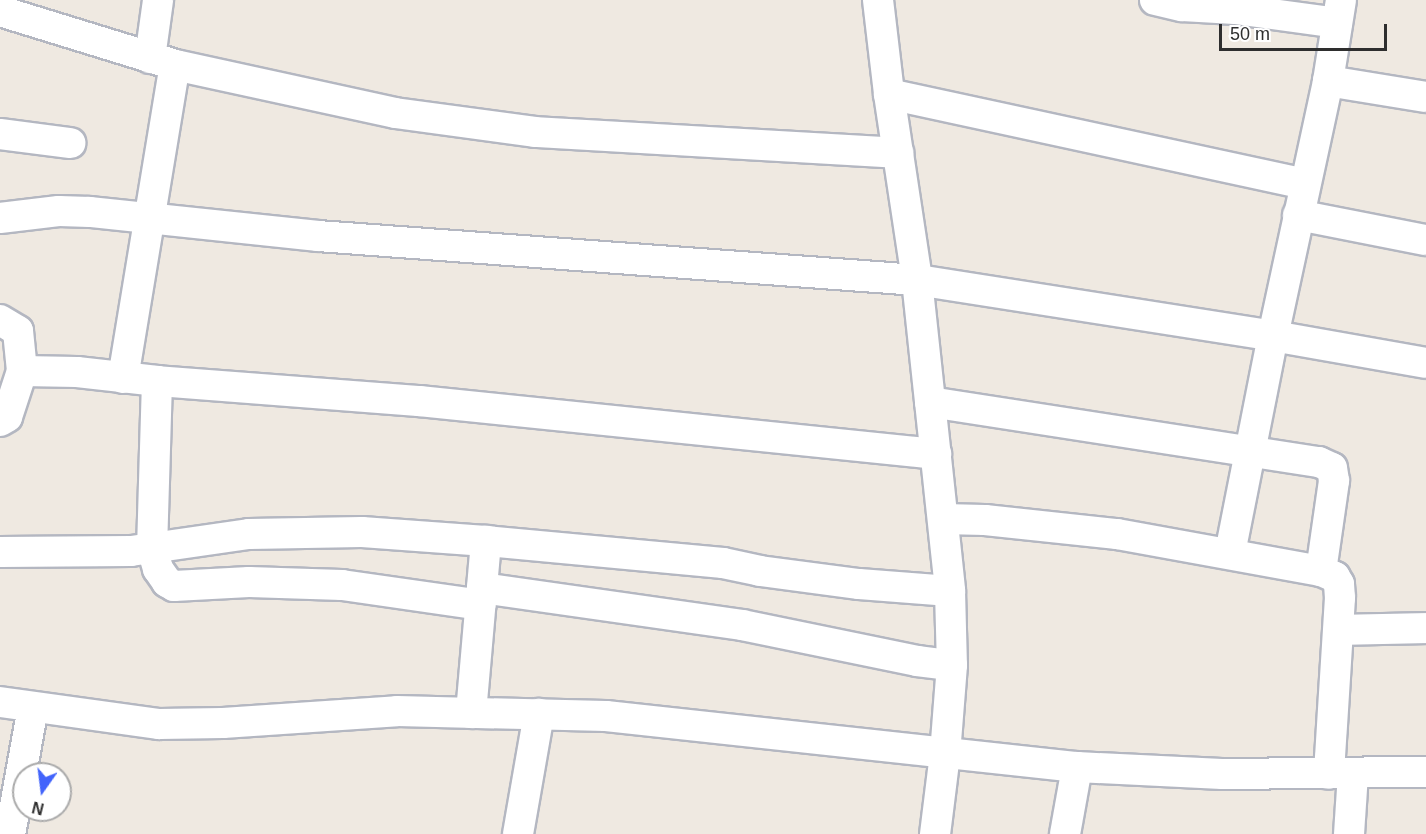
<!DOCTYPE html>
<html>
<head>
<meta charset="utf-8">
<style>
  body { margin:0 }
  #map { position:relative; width:1426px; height:834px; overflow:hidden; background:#efe9e1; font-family:Arial,sans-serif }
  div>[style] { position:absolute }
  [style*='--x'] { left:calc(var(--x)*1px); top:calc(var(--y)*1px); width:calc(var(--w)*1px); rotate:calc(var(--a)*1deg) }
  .roads { filter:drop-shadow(2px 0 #b4b7c1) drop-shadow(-2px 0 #b4b7c1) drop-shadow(0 2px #b4b7c1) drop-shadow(0 -2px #b4b7c1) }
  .minor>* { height:30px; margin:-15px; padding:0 15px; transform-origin:15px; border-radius:15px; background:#fff }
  span { translate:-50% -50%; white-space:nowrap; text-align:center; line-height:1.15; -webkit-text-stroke:4.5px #fff; paint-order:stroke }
  .north { position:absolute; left:12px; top:762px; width:60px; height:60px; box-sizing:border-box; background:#fff; border:2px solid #ababab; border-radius:50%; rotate:194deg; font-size:16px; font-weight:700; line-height:24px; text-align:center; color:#2e2e2e }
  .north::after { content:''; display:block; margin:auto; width:21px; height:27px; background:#4264fb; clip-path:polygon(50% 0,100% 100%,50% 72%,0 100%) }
  .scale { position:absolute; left:1219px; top:24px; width:168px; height:27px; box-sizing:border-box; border:3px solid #2e2e2e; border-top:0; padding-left:8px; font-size:18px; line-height:21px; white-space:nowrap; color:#2e2e2e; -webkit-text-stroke:4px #fff; paint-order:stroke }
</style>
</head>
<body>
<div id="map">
  <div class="roads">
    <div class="minor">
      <div style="--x:878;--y:0;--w:95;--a:83.3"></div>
      <div style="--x:889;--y:94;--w:188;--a:81.4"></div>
      <div style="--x:917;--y:280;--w:313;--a:83.9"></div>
      <div style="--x:950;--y:591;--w:74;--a:88.5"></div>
      <div style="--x:952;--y:665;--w:89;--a:94.5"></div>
      <div style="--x:945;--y:754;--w:81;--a:97.1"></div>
      <div style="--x:1155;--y:0;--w:28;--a:13"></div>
      <div style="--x:1182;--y:6;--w:53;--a:3.2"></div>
      <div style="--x:1235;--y:9;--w:103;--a:7.8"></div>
      <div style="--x:0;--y:11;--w:183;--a:17.1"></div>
      <div style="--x:175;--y:65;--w:225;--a:12.3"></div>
      <div style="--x:395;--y:113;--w:141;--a:7.7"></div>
      <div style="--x:535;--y:132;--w:364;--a:3.3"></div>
      <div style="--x:150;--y:58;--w:59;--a:-82.1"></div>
      <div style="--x:1328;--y:81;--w:99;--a:9.3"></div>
      <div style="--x:889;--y:94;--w:425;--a:12.2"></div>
      <div style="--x:0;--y:134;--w:71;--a:7.3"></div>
      <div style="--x:1298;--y:215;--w:130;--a:11.1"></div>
      <div style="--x:0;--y:218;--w:59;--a:-6.8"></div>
      <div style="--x:59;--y:211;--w:31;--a:2"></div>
      <div style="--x:90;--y:212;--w:229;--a:6"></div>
      <div style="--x:318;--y:236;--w:601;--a:4.2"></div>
      <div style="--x:917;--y:280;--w:360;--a:8.9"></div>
      <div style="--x:1273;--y:336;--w:155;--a:10"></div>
      <div style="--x:0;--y:320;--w:21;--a:31"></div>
      <div style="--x:18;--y:331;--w:40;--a:84.3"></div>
      <div style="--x:22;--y:371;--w:48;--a:108.1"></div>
      <div style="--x:7;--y:417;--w:8;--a:150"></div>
      <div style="--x:22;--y:371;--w:55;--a:1"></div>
      <div style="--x:77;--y:372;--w:81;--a:6.4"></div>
      <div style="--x:157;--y:381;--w:263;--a:4.4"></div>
      <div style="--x:419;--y:401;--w:520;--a:5.85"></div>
      <div style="--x:123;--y:378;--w:317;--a:-80.6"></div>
      <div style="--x:157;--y:381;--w:167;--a:91.7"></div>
      <div style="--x:152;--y:548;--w:22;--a:74"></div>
      <div style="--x:158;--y:569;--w:16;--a:55"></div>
      <div style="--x:167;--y:582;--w:8;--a:30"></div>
      <div style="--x:174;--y:586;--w:75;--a:-3.1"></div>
      <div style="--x:249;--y:582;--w:93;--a:1.8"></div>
      <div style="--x:342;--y:585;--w:140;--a:8.2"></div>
      <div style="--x:930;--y:402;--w:394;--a:8.8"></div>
      <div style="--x:1319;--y:462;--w:14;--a:25"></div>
      <div style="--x:1332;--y:468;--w:13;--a:81"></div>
      <div style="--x:1334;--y:481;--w:91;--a:98.2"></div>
      <div style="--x:943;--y:519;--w:42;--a:1.4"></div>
      <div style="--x:985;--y:520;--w:133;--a:6.1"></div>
      <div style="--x:1117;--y:534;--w:207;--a:10.3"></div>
      <div style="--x:1321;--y:571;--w:15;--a:23"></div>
      <div style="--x:1335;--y:577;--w:8;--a:60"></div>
      <div style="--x:1339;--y:584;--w:14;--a:86"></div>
      <div style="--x:1340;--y:598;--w:176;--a:93.6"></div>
      <div style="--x:0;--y:552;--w:131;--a:-0.4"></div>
      <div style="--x:131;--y:551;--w:119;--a:-8.2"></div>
      <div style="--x:249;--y:534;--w:113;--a:-1"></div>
      <div style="--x:362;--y:532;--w:124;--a:4.2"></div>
      <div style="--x:486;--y:541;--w:238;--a:5.3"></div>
      <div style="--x:723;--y:563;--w:38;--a:12"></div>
      <div style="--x:760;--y:571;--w:100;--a:7.5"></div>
      <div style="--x:859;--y:584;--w:91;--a:4.4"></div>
      <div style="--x:1230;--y:553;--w:221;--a:-78.8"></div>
      <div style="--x:1273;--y:336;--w:261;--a:-77.8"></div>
      <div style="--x:1328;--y:81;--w:82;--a:-80.9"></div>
      <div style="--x:482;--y:588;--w:263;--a:8.1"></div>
      <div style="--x:742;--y:625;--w:179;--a:11.6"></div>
      <div style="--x:917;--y:661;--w:35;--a:7"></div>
      <div style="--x:1339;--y:630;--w:87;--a:-1.3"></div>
      <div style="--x:0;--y:702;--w:161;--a:7.9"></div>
      <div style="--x:159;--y:724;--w:64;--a:-0.9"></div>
      <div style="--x:223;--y:723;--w:174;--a:-3.9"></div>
      <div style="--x:397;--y:711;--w:209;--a:1.4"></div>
      <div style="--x:606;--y:716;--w:474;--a:6.2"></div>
      <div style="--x:1077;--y:767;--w:145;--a:2.8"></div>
      <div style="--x:1222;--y:774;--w:204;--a:-0.6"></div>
      <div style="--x:471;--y:713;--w:173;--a:-85"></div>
      <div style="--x:10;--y:834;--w:128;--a:-79.7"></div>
      <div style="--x:518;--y:834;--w:122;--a:-80.1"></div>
      <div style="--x:1065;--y:834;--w:68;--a:-79.8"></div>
      <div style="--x:1349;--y:834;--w:60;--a:-86.2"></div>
    </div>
  </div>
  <div class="north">N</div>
  <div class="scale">50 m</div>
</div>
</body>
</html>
